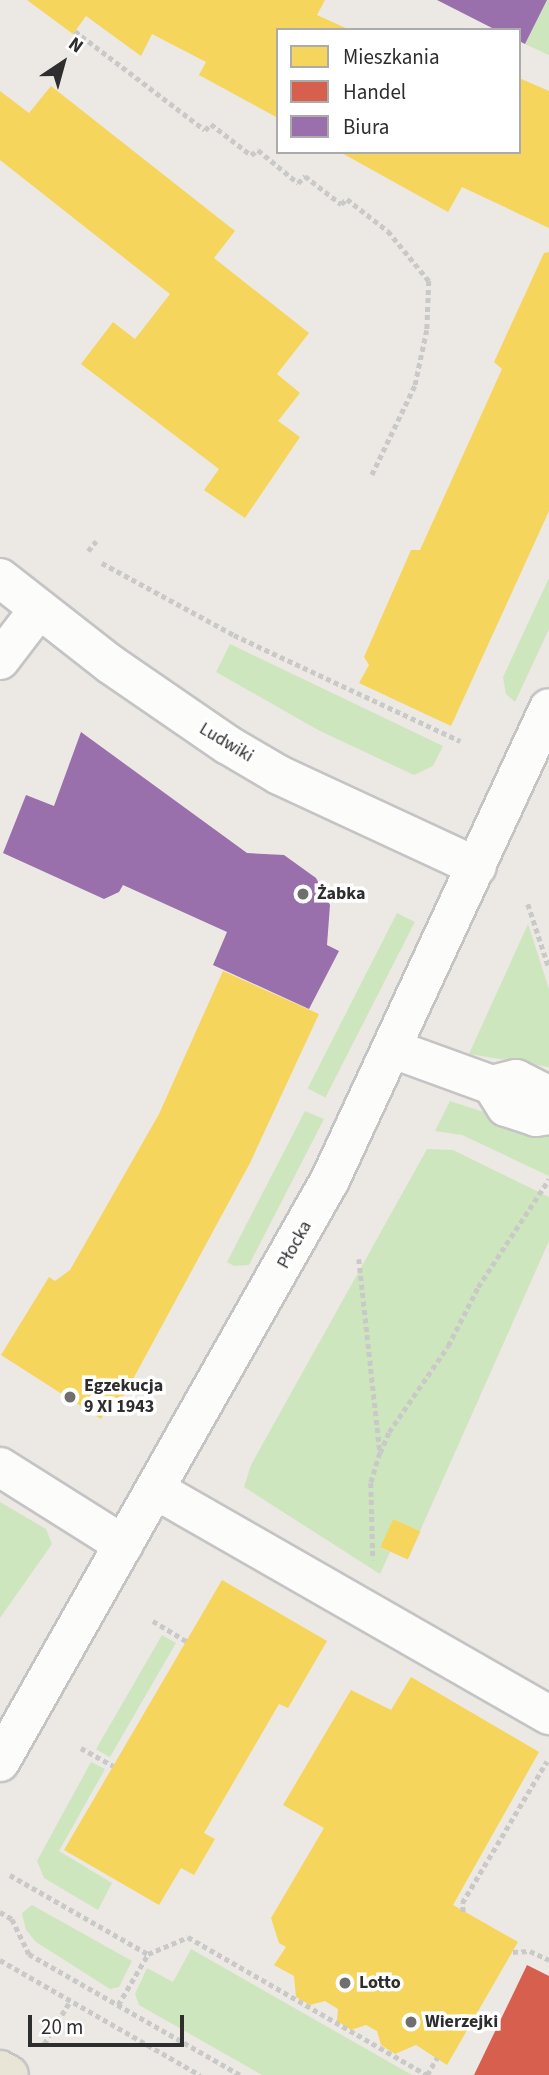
<!DOCTYPE html>
<html>
<head>
<meta charset="utf-8">
<style>
  body { margin:0 }
  #map { position:relative; width:549px; height:2075px; overflow:hidden; background:#ece8e4; font-family:"Source Sans 3",sans-serif }
  div>[style] { position:absolute }
  [style*='--x'] { left:calc(var(--x)*1px); top:calc(var(--y)*1px); width:calc(var(--w)*1px); rotate:calc(var(--a)*1deg) }
  .green>* { inset:0; background:#cee6be; transform-origin:0 0 }
  .homes>* { inset:0; background:#f6d55c; transform-origin:0 0 }
  .shops>* { inset:0; background:#d6604d }
  .offices>* { inset:0; background:#9970ab }
  .path>* { height:4.5px; margin-top:-2.25px; transform-origin:0; background:repeating-linear-gradient(90deg,#c9c9c8 0 5px,transparent 0 8.5px) }
  .roads { filter:drop-shadow(2px 0 #c5c4c5) drop-shadow(-2px 0 #c5c4c5) drop-shadow(0 2px #c5c4c5) drop-shadow(0 -2px #c5c4c5) }
  .minor>* { height:38px; margin:-19px; padding:0 19px; transform-origin:19px; border-radius:19px; background:#fcfcfb }
  .major>* { height:38px; margin:-19px; padding:0 19px; transform-origin:19px; border-radius:19px; background:#e8e4d6 }
  .dots>* { width:19px; height:19px; translate:-50% -50%; box-sizing:border-box; border:4px solid #fff; border-radius:50% }
  span { translate:-50% -50%; white-space:nowrap; text-align:center; line-height:1.15; -webkit-text-stroke:7px #fff; paint-order:stroke }
  .street-label { font-size:18px; color:#2e2e2e }
  .poi-label { font-size:18px; color:#2e2e2e; font-weight:700 }
  .left { translate:0 -50%; text-align:left }
  .legend { position:absolute; left:276px; top:28px; width:245px; height:126px; box-sizing:border-box; background:#fff; border:2px solid #ababab; margin:0; padding:9px 12px; list-style:none; font-size:21px; color:#2e2e2e }
  .legend li { display:flex; align-items:center; gap:14px; height:35px }
  .legend b { width:35px; border:2px solid #ababab }
  .north { position:absolute; left:28px; top:28px; width:70px; height:70px; -webkit-text-stroke:5px #fff; paint-order:stroke; rotate:36deg; font-size:19px; font-weight:700; line-height:28px; text-align:center; color:#2e2e2e }
  .north::after { content:''; display:block; margin:auto; width:24px; height:32px; background:#2e2e2e; clip-path:polygon(50% 0,100% 100%,50% 72%,0 100%) }
  .scale { position:absolute; left:28px; top:2015px; width:156px; height:32px; box-sizing:border-box; border:4px solid #2e2e2e; border-top:0; padding-left:9px; font-size:21px; line-height:24px; white-space:nowrap; color:#2e2e2e; -webkit-text-stroke:5px #fff; paint-order:stroke }
</style>
</head>
<body>
<div id="map">
  <div class="green">
    <div style="clip-path:polygon(547px 0,549px 0,549px 55px,525px 44px)"></div>
    <div style="clip-path:polygon(549px 578px,549px 629px,515px 702px,506px 694px,503px 677px)"></div>
    <div style="clip-path:polygon(230px 644px,443px 746px,433px 766px,414px 775px,318px 730px,216px 672px)"></div>
    <div style="left:397px;top:913px;width:20px;height:197px;rotate:27deg"></div>
    <div style="clip-path:polygon(528px 924px,549px 989px,549px 1067px,469px 1054px)"></div>
    <div style="clip-path:polygon(450px 1101px,549px 1133px,549px 1176px,462px 1135px,435px 1131px)"></div>
    <div style="clip-path:polygon(305px 1111px,324px 1119px,249px 1265px,234px 1266px,227px 1262px)"></div>
    <div style="clip-path:polygon(427px 1149px,453px 1150px,549px 1197px,549px 1241px,420px 1531px,393px 1519px,381px 1548px,390px 1552px,380px 1574px,244px 1487px,251px 1465px)"></div>
    <div style="clip-path:polygon(0 1502px,46px 1529px,52px 1544px,0 1618px)"></div>
    <div style="left:162px;top:1635px;width:16px;height:132px;rotate:30deg"></div>
    <div style="clip-path:polygon(91px 1762px,105px 1769px,59px 1851px,112px 1883px,98px 1910px,44px 1878px,37px 1861px)"></div>
    <div style="clip-path:polygon(32px 1905px,132px 1961px,119px 1987px,110px 1989px,36px 1942px,26px 1930px,22px 1913px)"></div>
    <div style="clip-path:polygon(191px 1949px,412px 2075px,262px 2075px,139px 2005px,135px 1994px,147px 1968px,173px 1982px)"></div>
  </div>
  <div class="homes">
    <div style="clip-path:polygon(27px 0,325px 0,317px 15px,350px 30px,278px 30px,278px 118px,199px 75px,206px 62px,152px 34px,141px 56px,86px 16px,73px 34px)"></div>
    <div style="clip-path:polygon(519px 78px,549px 91px,549px 228px,462px 187px,448px 212px,340px 152px,519px 152px)"></div>
    <div style="clip-path:polygon(51px 86px,235px 231px,214px 258px,309px 333px,277px 374px,300px 393px,278px 421px,300px 437px,245px 518px,204px 490px,219px 469px,81px 364px,113px 322px,135px 339px,170px 294px,0 160px,0 91px,29px 113px)"></div>
    <div style="clip-path:polygon(549px 252px,549px 511px,451px 726px,359px 683px,369px 665px,364px 657px,411px 550px,420px 550px,502px 369px,494px 362px,544px 253px)"></div>
    <div style="clip-path:polygon(223px 971px,319px 1014px,250px 1163px,119px 1405px,112px 1400px,101px 1419px,1px 1355px,49px 1277px,55px 1281px,70px 1270px,159px 1114px)"></div>
    <div style="left:393px;top:1519px;width:30px;height:31px;rotate:24deg"></div>
    <div style="clip-path:polygon(222px 1580px,327px 1641px,288px 1708px,279px 1704px,204px 1833px,215px 1839px,194px 1875px,181px 1868px,159px 1905px,64px 1850px)"></div>
    <div style="clip-path:polygon(411px 1677px,539px 1752px,453px 1905px,518px 1942px,447px 2065px,416px 2045px,395px 2054px,381px 2045px,377px 2031px,366px 2025px,351px 2030px,337px 2021px,338px 2009px,325px 2001px,310px 2005px,296px 1997px,294px 1976px,274px 1965px,286px 1947px,279px 1943px,271px 1918px,324px 1828px,283px 1805px,351px 1690px,391px 1710px)"></div>
  </div>
  <div class="shops">
    <div style="clip-path:polygon(527px 1965px,549px 1976px,549px 2075px,474px 2075px)"></div>
  </div>
  <div class="offices">
    <div style="clip-path:polygon(437px 0,547px 0,525px 44px,519px 41px,519px 30px,496px 30px)"></div>
    <div style="clip-path:polygon(81px 732px,247px 853px,284px 855px,316px 878px,330px 905px,327px 945px,339px 951px,309px 1009px,213px 965px,227px 932px,123px 885px,119px 892px,104px 899px,3px 853px,26px 795px,54px 806px)"></div>
  </div>
  <div class="path">
    <div style="--x:75;--y:31;--w:163;--a:37.3"></div>
    <div style="--x:205;--y:130;--w:8;--a:-45"></div>
    <div style="--x:211;--y:124;--w:51;--a:37.8"></div>
    <div style="--x:251;--y:155;--w:9;--a:-36"></div>
    <div style="--x:258;--y:150;--w:52;--a:39.5"></div>
    <div style="--x:298;--y:183;--w:10;--a:-45"></div>
    <div style="--x:305;--y:176;--w:46;--a:37.9"></div>
    <div style="--x:341;--y:204;--w:8;--a:-40"></div>
    <div style="--x:347;--y:199;--w:52;--a:38"></div>
    <div style="--x:388;--y:231;--w:65;--a:50.6"></div>
    <div style="--x:429;--y:281;--w:49;--a:92.3"></div>
    <div style="--x:427;--y:330;--w:57;--a:102.1"></div>
    <div style="--x:415;--y:386;--w:101;--a:115.8"></div>
    <div style="--x:88;--y:551;--w:13;--a:-51"></div>
    <div style="--x:102;--y:563;--w:150;--a:28.6"></div>
    <div style="--x:234;--y:635;--w:250;--a:25.1"></div>
    <div style="--x:528;--y:904;--w:67;--a:71.8"></div>
    <div style="--x:359;--y:1259;--w:195;--a:83.8"></div>
    <div style="--x:380;--y:1453;--w:31;--a:107"></div>
    <div style="--x:371;--y:1483;--w:77;--a:88.5"></div>
    <div style="--x:380;--y:1453;--w:23;--a:-67"></div>
    <div style="--x:389;--y:1432;--w:104;--a:-55.5"></div>
    <div style="--x:448;--y:1346;--w:66;--a:-63"></div>
    <div style="--x:478;--y:1287;--w:129;--a:-56.7"></div>
    <div style="--x:153;--y:1621;--w:39;--a:31"></div>
    <div style="--x:81;--y:1748;--w:37;--a:29"></div>
    <div style="--x:10;--y:1875;--w:159;--a:29.8"></div>
    <div style="--x:148;--y:1954;--w:43;--a:-23"></div>
    <div style="--x:188;--y:1937;--w:276;--a:30"></div>
    <div style="--x:0;--y:1912;--w:14;--a:30"></div>
    <div style="--x:12;--y:1919;--w:39;--a:64"></div>
    <div style="--x:29;--y:1954;--w:243;--a:29.8"></div>
    <div style="--x:463;--y:1912;--w:9;--a:-96"></div>
    <div style="--x:462;--y:1903;--w:165;--a:-59.1"></div>
    <div style="--x:513;--y:1952;--w:17;--a:-3"></div>
    <div style="--x:530;--y:1951;--w:21;--a:25"></div>
    <div style="--x:0;--y:1960;--w:231;--a:29.9"></div>
    <div style="--x:118;--y:2005;--w:59;--a:-59.5"></div>
    <div style="--x:44;--y:2044;--w:50;--a:-58.8"></div>
    <div style="--x:427;--y:2075;--w:20;--a:-60"></div>
  </div>
  <div class="roads">
    <div class="minor">
      <div style="--x:0;--y:578;--w:140;--a:38"></div>
      <div style="--x:110;--y:664;--w:143;--a:34.5"></div>
      <div style="--x:228;--y:745;--w:59;--a:30.5"></div>
      <div style="--x:279;--y:775;--w:218;--a:24.9"></div>
      <div style="--x:0;--y:660;--w:64;--a:-52.6"></div>
      <div style="--x:393;--y:1049;--w:105;--a:20"></div>
      <div style="--x:492;--y:1085;--w:25;--a:-14"></div>
      <div style="--x:516;--y:1079;--w:37;--a:27"></div>
      <div style="--x:492;--y:1085;--w:26;--a:58"></div>
      <div style="--x:506;--y:1107;--w:32;--a:18"></div>
      <div style="--x:536;--y:1117;--w:13;--a:-9"></div>
      <div style="--x:0;--y:1467;--w:146;--a:32.2"></div>
      <div style="--x:156;--y:1490;--w:453;--a:29.8"></div>
      <div style="--x:0;--y:1762;--w:669;--a:-60.45"></div>
      <div style="--x:330;--y:1180;--w:520;--a:-65.11"></div>
    </div>
    <div class="major">
      <div style="--x:0;--y:2070;--w:10;--a:29"></div>
    </div>
  </div>
  <div class="dots">
    <div style="left:303px;top:894px;background:#706f6e"></div>
    <div style="left:70px;top:1397px;background:#706f6e"></div>
    <div style="left:345px;top:1983px;background:#706f6e"></div>
    <div style="left:411px;top:2022px;background:#706f6e"></div>
  </div>
  <div class="street-label">
    <span style="left:226px;top:743px;rotate:31deg">Ludwiki</span>
    <span style="left:295px;top:1245px;rotate:-61deg">Płocka</span>
  </div>
  <div class="poi-label">
    <span class="left" style="left:317px;top:894px">Żabka</span>
    <span class="left" style="left:84px;top:1397px">Egzekucja<br>9 XI 1943</span>
    <span class="left" style="left:359px;top:1983px">Lotto</span>
    <span class="left" style="left:425px;top:2022px">Wierzejki</span>
  </div>
  <ul class="legend">
  <li><b style="height:19px;background:#f6d55c"></b>Mieszkania</li>
  <li><b style="height:19px;background:#d6604d"></b>Handel</li>
  <li><b style="height:19px;background:#9970ab"></b>Biura</li>
  </ul>
  <div class="north">N</div>
  <div class="scale">20 m</div>
</div>
</body>
</html>
